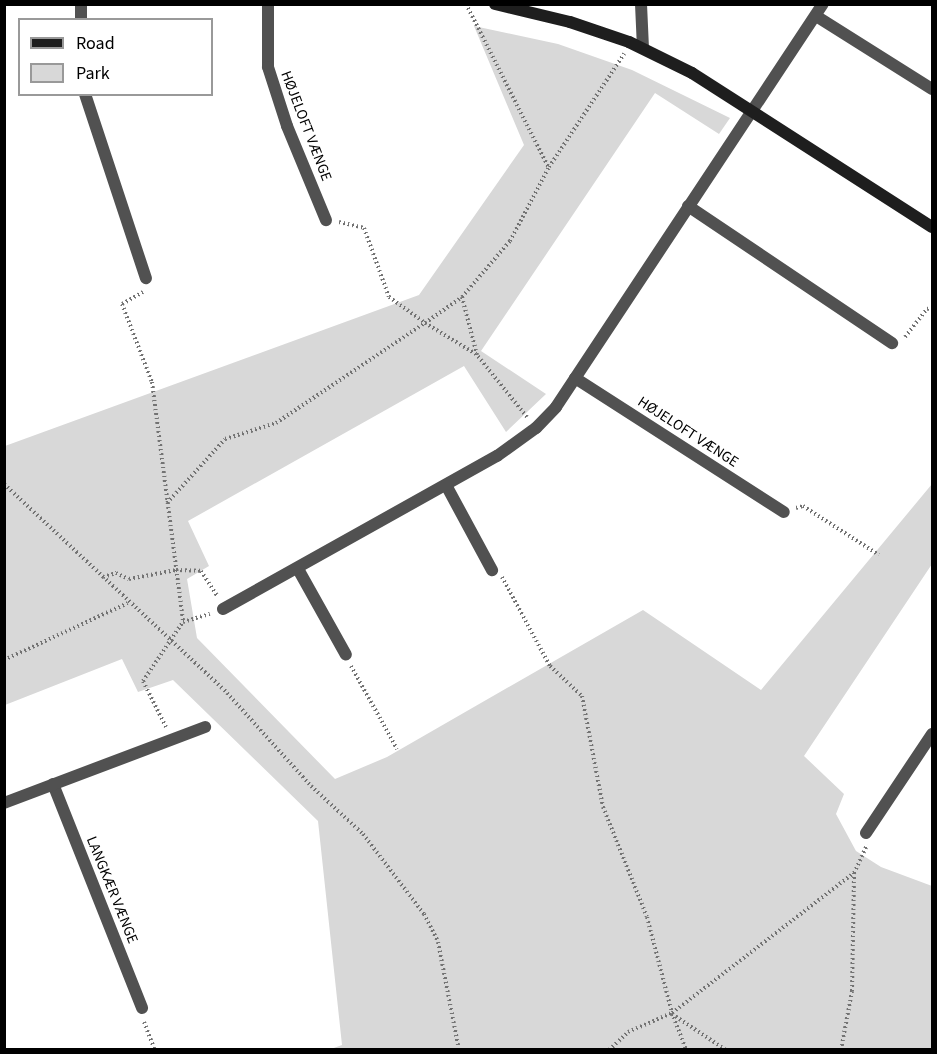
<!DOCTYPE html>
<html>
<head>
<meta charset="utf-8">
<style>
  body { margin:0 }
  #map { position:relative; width:937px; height:1054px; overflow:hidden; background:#fff; font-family:"Source Sans 3",sans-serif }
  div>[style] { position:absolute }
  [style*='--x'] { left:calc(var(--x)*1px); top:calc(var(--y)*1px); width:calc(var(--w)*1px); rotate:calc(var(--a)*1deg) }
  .green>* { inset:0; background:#d8d8d8 }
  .path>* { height:4px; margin-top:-2px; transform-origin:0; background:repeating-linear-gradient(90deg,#737373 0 1.5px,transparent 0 4.5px) }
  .street>* { height:12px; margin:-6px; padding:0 6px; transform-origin:6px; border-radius:6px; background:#515151 }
  .secondary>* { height:12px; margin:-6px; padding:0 6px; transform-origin:6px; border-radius:6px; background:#1e1e1e }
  span { translate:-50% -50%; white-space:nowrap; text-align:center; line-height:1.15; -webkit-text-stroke:5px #fff; paint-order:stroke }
  .street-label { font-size:15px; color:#000 }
  .frame { position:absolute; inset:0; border:6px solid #000; pointer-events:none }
  .legend { position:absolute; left:18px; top:18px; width:195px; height:78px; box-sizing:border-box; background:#fff; border:2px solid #999; margin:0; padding:8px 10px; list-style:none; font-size:18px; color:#000 }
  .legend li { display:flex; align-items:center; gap:12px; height:30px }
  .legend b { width:30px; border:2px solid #999 }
</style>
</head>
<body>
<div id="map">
  <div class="green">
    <div style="clip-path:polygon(474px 26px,558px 44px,632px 70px,730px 118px,719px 134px,655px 93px,481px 351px,546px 394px,506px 432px,464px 366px,188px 521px,209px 566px,187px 579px,197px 638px,335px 779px,387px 757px,643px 610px,761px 690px,932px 484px,932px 564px,804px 756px,844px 794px,836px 814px,856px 851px,881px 867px,932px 886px,932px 1049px,331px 1049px,342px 1045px,318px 821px,173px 680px,138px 692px,122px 659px,5px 705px,5px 446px,419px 295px,524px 145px)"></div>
  </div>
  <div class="path">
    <div style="--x:466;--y:4;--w:182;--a:63.2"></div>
    <div style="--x:339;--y:222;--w:26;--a:13"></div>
    <div style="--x:364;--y:228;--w:73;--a:70.1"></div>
    <div style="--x:389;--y:297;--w:44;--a:35.8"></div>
    <div style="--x:425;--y:323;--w:45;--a:-35.1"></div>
    <div style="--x:143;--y:292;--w:24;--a:150"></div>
    <div style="--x:122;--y:304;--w:84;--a:69"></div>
    <div style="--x:152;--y:382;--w:242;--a:82.6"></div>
    <div style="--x:905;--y:337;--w:36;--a:-52"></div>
    <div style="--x:927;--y:309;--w:5;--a:-11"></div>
    <div style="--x:527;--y:417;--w:80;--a:-128.9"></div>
    <div style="--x:477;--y:355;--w:60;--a:-104.5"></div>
    <div style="--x:462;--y:297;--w:74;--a:-49.4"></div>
    <div style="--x:510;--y:241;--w:84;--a:-62.2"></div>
    <div style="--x:549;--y:167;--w:136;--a:-56.4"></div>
    <div style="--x:4;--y:484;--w:306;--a:43.1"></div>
    <div style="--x:227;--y:693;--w:125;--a:47.9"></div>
    <div style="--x:311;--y:786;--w:71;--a:42.7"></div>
    <div style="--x:363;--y:834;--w:101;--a:52.7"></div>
    <div style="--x:424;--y:914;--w:31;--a:63"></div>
    <div style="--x:438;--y:942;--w:110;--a:79"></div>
    <div style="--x:167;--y:503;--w:86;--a:-47.8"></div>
    <div style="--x:225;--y:439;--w:53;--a:-17.4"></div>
    <div style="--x:276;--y:423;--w:179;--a:-33.9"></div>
    <div style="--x:425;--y:323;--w:60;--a:31.3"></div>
    <div style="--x:796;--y:508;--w:7;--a:-16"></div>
    <div style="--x:803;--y:506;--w:90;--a:32.8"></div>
    <div style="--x:103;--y:577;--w:14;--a:-17"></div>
    <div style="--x:116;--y:573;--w:14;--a:25"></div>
    <div style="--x:129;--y:579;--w:48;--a:-10.8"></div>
    <div style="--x:176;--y:570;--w:25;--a:2"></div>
    <div style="--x:201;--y:571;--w:30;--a:57"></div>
    <div style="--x:502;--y:577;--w:101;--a:61.7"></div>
    <div style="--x:550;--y:666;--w:44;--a:43.2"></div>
    <div style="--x:582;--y:696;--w:113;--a:79.3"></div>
    <div style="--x:603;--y:807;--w:118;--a:68.2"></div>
    <div style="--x:647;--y:917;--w:99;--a:75.4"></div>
    <div style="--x:672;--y:1013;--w:40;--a:69"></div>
    <div style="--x:4;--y:660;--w:136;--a:-24.7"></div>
    <div style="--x:351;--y:666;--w:95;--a:61"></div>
    <div style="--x:166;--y:727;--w:51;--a:-116.6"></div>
    <div style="--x:143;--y:681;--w:71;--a:-55.9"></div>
    <div style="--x:183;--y:622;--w:28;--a:-17"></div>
    <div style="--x:672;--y:1014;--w:65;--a:33.7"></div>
    <div style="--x:144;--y:1022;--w:30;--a:69"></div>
    <div style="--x:609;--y:1050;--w:26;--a:-43"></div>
    <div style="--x:628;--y:1032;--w:48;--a:-23.4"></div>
    <div style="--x:672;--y:1013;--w:230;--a:-37.6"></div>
    <div style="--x:854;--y:873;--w:31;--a:-65"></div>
    <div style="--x:841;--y:1050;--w:60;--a:-79.4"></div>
    <div style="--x:852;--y:991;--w:118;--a:-89"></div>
  </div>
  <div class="street">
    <div style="--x:81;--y:4;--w:16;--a:90"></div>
    <div style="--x:268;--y:4;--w:63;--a:90"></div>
    <div style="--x:268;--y:67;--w:62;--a:72.1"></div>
    <div style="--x:287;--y:126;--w:102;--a:67.5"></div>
    <div style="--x:641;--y:4;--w:44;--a:87.4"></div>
    <div style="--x:816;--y:16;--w:137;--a:32.2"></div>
    <div style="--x:85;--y:94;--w:194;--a:71.7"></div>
    <div style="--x:688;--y:206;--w:246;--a:33.9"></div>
    <div style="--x:575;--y:378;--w:248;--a:32.7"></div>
    <div style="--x:446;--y:485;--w:97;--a:61.6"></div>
    <div style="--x:298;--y:569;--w:98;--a:60.8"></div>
    <div style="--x:223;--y:609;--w:314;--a:-29.2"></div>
    <div style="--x:497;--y:456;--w:48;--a:-35.7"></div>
    <div style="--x:536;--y:428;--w:29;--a:-46"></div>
    <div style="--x:556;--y:407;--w:483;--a:-56.5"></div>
    <div style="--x:53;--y:784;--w:241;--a:68.3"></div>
    <div style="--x:4;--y:803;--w:215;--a:-20.7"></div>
    <div style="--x:866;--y:833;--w:119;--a:-56.3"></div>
  </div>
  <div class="secondary">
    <div style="--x:495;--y:4;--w:77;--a:13.5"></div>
    <div style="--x:570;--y:22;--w:62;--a:18.7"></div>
    <div style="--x:629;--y:42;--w:70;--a:26.2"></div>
    <div style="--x:692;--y:73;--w:285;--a:32.7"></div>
  </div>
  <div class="street-label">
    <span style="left:306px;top:126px;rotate:69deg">HØJELOFT VÆNGE</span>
    <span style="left:688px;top:432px;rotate:33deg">HØJELOFT VÆNGE</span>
    <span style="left:112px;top:890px;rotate:68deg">LANGKÆR VÆNGE</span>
  </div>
  <div class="frame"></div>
  <ul class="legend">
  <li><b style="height:8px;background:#1e1e1e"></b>Road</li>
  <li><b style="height:16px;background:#d8d8d8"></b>Park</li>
  </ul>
</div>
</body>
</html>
